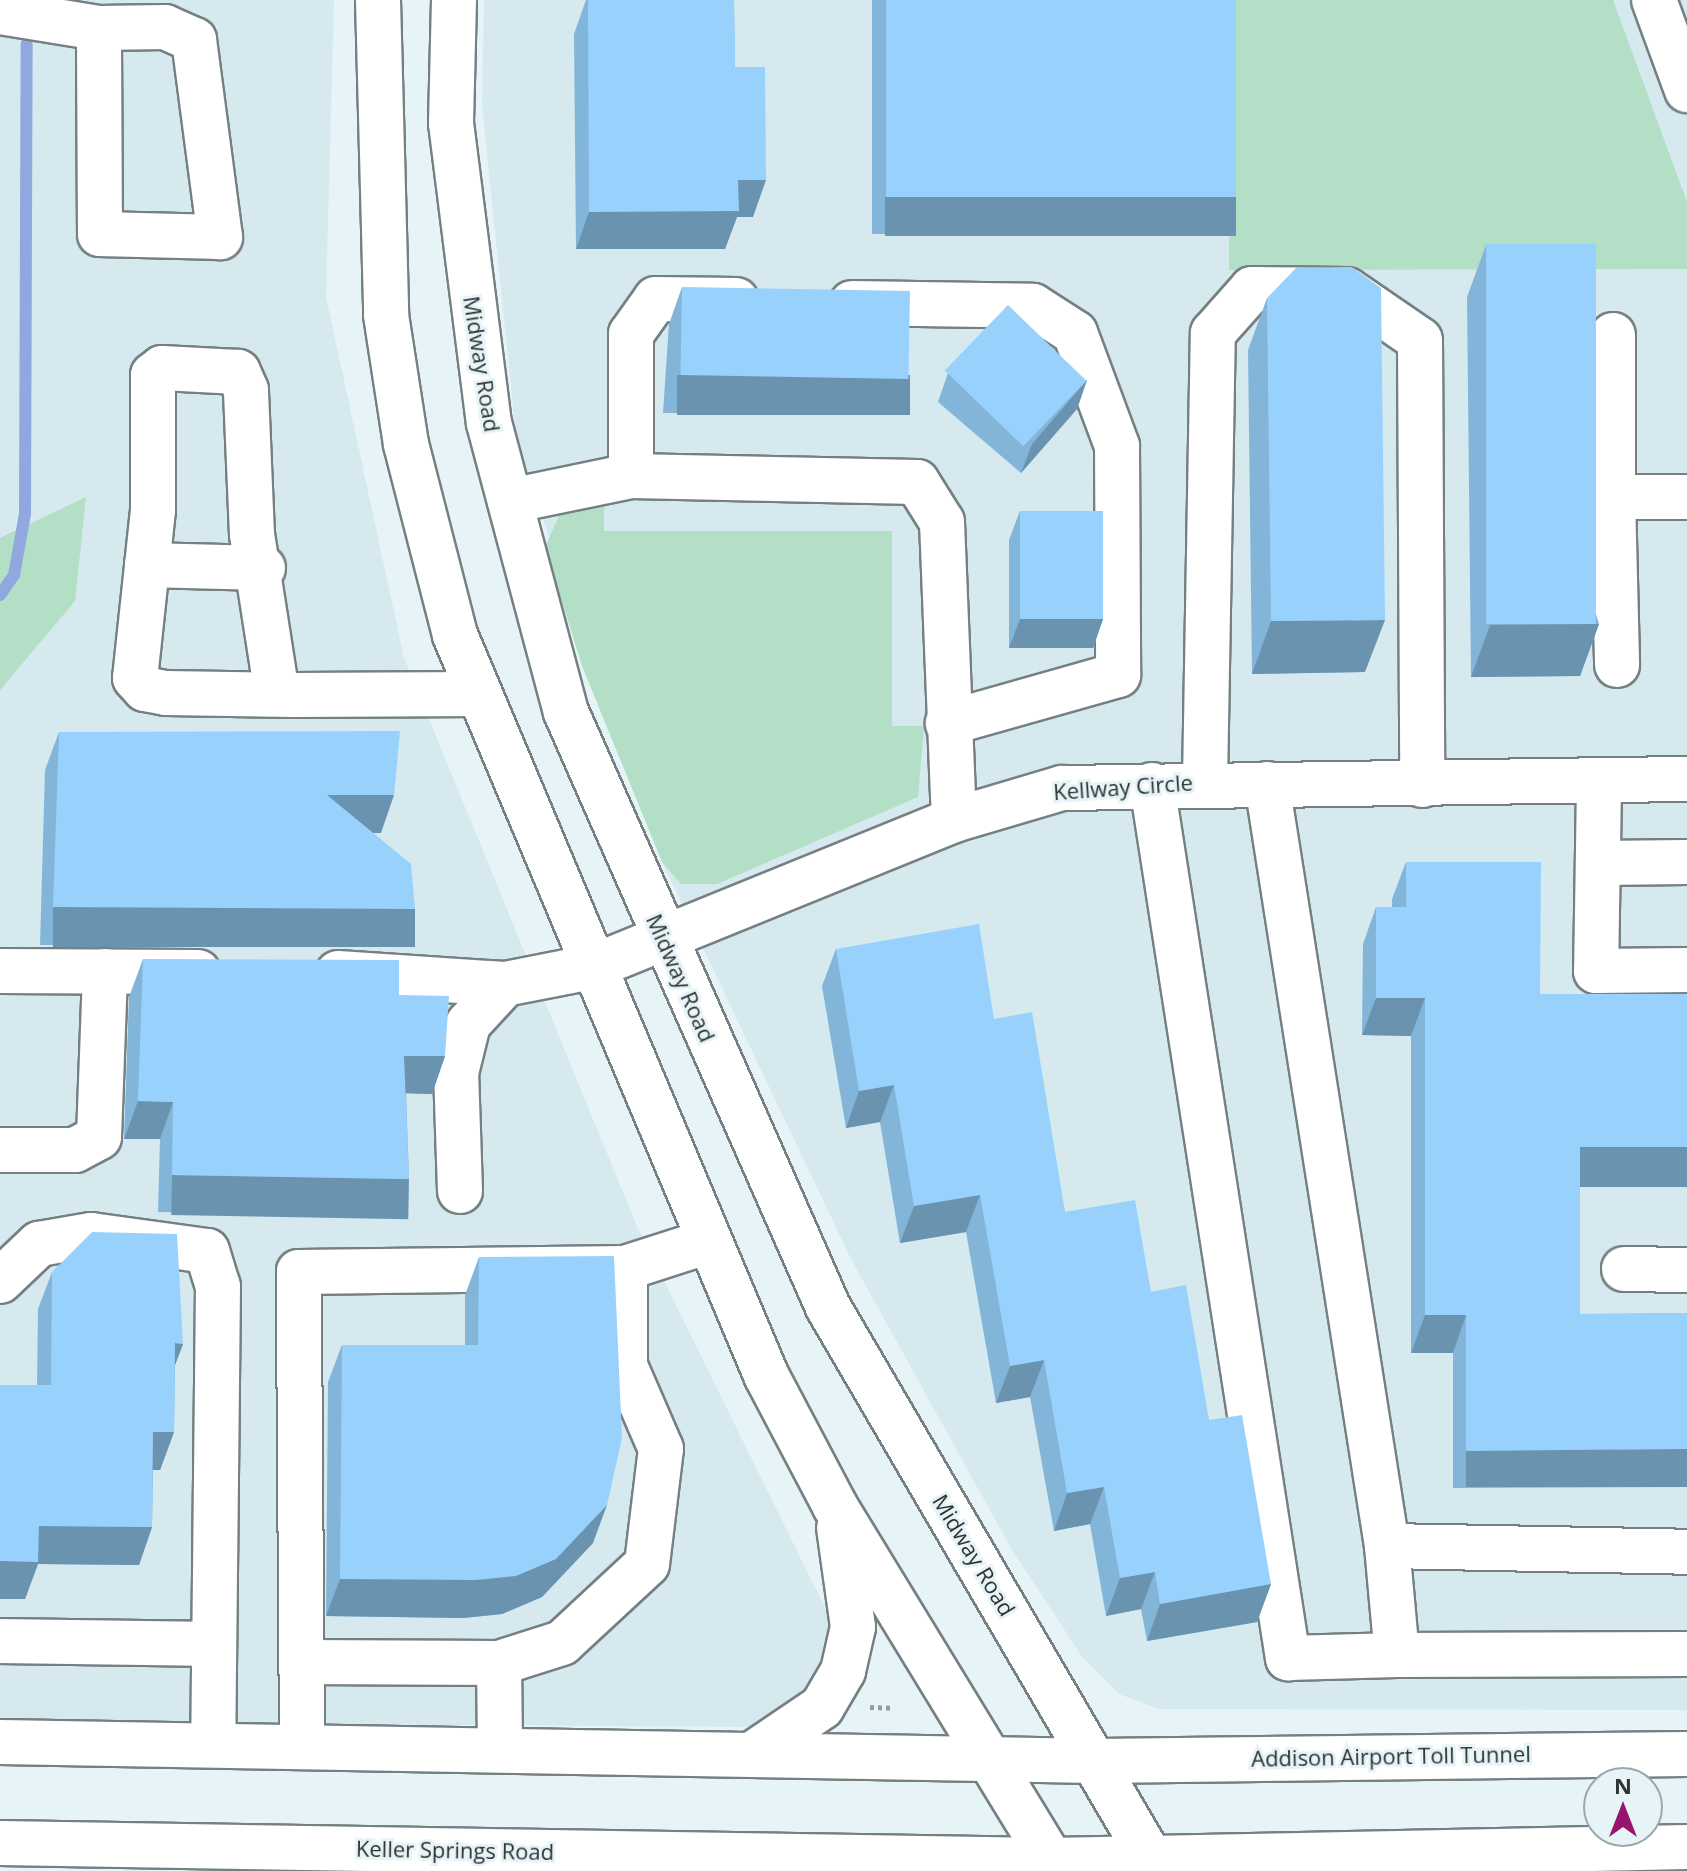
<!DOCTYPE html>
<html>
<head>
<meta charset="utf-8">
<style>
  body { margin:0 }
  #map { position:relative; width:1687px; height:1871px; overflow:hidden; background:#e7f4f7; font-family:"Open Sans",sans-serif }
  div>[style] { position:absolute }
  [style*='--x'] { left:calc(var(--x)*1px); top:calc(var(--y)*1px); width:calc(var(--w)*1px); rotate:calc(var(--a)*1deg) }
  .built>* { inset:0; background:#d5e9ef }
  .green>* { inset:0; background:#b2dfc6 }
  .stream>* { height:12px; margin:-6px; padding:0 6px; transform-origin:6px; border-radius:6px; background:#91a8de }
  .path>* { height:5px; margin-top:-2.5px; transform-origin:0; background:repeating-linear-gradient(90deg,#949da0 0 4px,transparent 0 8px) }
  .roads { filter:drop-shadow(2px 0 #758083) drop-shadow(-2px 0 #758083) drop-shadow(0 2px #758083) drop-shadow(0 -2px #758083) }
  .minor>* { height:44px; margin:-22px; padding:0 22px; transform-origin:22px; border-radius:22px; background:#fff }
  .major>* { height:44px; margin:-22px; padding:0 22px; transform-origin:22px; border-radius:22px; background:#fff }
  .wall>* { inset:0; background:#83b5d9; transform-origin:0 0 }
  .shaded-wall>* { inset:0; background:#6a93b0; transform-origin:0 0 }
  .building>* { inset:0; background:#98d2fc; transform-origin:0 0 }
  span { translate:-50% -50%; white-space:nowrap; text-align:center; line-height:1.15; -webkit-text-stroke:6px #e7f4f7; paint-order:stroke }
  .street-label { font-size:22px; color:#2e3334 }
  .north { position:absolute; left:1583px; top:1767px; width:80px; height:80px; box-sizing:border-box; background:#e7f4f7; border:2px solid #9da7a9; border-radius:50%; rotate:0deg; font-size:22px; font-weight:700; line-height:32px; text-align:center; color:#2e3334 }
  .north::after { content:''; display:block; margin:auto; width:28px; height:36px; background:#96146b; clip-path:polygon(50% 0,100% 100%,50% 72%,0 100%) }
</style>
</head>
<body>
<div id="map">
  <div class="built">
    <div style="clip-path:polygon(0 0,334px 0,326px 297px,404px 658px,636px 1224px,832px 1622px,827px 1676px,806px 1703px,754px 1727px,0 1722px)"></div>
    <div style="clip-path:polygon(484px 0,1687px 0,1687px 1710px,1159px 1709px,1119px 1694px,1083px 1658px,1012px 1550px,851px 1259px,662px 862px,517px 445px,482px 106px)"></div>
  </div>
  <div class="green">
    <div style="clip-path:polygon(1230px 0,1613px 0,1687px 202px,1687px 269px,1229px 270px)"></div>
    <div style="clip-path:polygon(86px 497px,75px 601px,0 690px,0 538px)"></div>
    <div style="clip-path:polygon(604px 501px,604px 531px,892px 531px,892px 726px,924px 726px,918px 797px,717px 884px,681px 884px,662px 862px,582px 666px,545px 547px,559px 516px)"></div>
  </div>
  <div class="stream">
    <div style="--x:0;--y:595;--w:24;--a:-55"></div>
    <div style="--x:14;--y:575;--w:62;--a:-79.8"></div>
    <div style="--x:25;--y:514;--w:470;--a:-89.8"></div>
  </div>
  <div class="path">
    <div style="--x:870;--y:1707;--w:23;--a:2"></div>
  </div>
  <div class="roads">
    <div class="minor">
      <div style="--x:1654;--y:0;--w:96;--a:69.9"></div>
      <div style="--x:0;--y:12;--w:100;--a:9.2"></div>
      <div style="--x:99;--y:28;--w:66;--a:-0.9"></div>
      <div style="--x:165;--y:27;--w:32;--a:24"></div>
      <div style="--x:194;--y:40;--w:199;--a:82.5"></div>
      <div style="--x:220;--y:237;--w:120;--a:-178.6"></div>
      <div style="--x:100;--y:234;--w:206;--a:-90.3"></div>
      <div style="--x:852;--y:303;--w:181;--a:0.9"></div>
      <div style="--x:1033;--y:306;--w:50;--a:32.7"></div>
      <div style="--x:1075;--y:333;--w:121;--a:69.6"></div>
      <div style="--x:1117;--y:446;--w:229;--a:89.7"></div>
      <div style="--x:1118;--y:675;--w:177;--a:164.2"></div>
      <div style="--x:1613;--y:335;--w:162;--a:90"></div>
      <div style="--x:1613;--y:497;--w:74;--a:0"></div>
      <div style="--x:631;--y:476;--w:142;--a:-90"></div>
      <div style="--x:631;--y:334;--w:43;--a:-54.5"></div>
      <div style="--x:656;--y:299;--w:80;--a:0.7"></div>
      <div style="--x:1613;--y:497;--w:168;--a:88.6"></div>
      <div style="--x:510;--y:501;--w:124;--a:-11.7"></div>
      <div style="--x:631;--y:476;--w:286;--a:1.2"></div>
      <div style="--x:917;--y:482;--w:47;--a:58"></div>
      <div style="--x:942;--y:522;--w:298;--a:87.7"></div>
      <div style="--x:147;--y:565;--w:116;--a:1.5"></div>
      <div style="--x:277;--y:694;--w:161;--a:-98.9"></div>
      <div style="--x:252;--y:535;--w:145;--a:-92.4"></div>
      <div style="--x:246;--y:390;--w:20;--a:-114"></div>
      <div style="--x:238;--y:372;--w:76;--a:-177"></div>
      <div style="--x:162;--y:368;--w:11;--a:142"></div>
      <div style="--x:153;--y:375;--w:135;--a:90"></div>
      <div style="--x:153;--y:510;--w:169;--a:96.1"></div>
      <div style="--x:135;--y:678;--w:15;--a:48"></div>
      <div style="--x:145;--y:689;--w:21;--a:11"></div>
      <div style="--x:166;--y:693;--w:127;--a:0.9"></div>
      <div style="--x:293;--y:695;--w:186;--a:-0.3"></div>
      <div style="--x:1205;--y:782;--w:449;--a:-89"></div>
      <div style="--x:1213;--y:333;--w:59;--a:-48.4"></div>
      <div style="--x:1252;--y:289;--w:95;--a:0.6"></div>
      <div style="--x:1347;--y:290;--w:88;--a:34.4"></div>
      <div style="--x:1420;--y:340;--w:445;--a:89.7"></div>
      <div style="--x:1267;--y:784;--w:771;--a:81.05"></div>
      <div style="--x:1387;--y:1546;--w:109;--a:84.8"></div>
      <div style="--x:1397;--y:1655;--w:290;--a:-0.2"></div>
      <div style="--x:1152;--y:785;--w:884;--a:81.15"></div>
      <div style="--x:1288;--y:1658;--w:109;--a:-1.6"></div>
      <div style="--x:1599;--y:785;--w:186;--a:90.9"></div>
      <div style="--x:1596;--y:971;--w:91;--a:-0.6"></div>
      <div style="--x:1598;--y:863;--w:89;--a:-0.6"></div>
      <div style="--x:0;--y:971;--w:198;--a:0.3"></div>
      <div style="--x:338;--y:973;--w:167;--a:3.8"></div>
      <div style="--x:505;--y:984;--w:89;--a:-11.1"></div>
      <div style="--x:592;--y:967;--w:391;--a:-22.1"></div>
      <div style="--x:954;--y:820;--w:113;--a:-16.5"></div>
      <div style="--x:1062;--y:788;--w:625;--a:-0.83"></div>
      <div style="--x:0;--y:1150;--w:75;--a:0"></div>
      <div style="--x:75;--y:1150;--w:27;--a:-28"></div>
      <div style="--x:99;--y:1137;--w:166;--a:-87.9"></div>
      <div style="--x:460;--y:1191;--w:118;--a:-91.9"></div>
      <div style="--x:456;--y:1073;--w:50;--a:-76.2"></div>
      <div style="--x:468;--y:1024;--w:54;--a:-47.2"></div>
      <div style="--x:1624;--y:1269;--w:63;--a:0.9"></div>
      <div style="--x:0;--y:1281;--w:54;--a:-43.5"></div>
      <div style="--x:39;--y:1244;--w:53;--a:-9.8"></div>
      <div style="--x:91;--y:1235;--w:117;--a:7.9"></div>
      <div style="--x:207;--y:1251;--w:37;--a:73"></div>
      <div style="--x:218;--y:1286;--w:457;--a:90.6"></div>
      <div style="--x:1387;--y:1546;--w:300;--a:1.1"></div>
      <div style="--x:0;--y:1641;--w:214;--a:0.8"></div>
      <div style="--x:302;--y:1662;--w:197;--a:0.3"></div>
      <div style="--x:499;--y:1663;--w:66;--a:-17.6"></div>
      <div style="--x:562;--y:1643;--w:116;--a:-42.9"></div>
      <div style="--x:647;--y:1564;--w:116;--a:-83.1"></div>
      <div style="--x:661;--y:1449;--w:90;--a:-113.4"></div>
      <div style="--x:625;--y:1366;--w:98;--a:-90"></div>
      <div style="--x:499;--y:1663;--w:82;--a:89.3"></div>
      <div style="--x:302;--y:1743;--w:471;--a:-90.4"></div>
      <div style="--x:299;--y:1272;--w:326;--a:-0.7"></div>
      <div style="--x:625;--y:1268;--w:88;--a:-17.8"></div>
    </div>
    <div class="major">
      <div style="--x:378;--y:0;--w:315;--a:88.5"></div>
      <div style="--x:386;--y:315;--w:131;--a:81.2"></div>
      <div style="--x:406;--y:444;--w:197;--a:75.6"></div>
      <div style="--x:455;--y:635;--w:803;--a:67.2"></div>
      <div style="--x:766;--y:1375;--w:148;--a:62.2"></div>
      <div style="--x:835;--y:1506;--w:428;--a:58.6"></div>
      <div style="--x:454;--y:0;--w:123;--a:91.4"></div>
      <div style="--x:451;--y:123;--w:302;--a:82.8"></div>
      <div style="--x:489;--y:423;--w:299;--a:75.1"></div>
      <div style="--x:566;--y:712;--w:650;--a:66.23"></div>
      <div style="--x:828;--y:1307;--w:653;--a:59.67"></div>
      <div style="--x:0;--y:1742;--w:1096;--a:0.99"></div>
      <div style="--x:1096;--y:1761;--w:591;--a:-0.68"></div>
      <div style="--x:757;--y:1751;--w:78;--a:-34.1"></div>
      <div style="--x:822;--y:1707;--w:42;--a:-59.7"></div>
      <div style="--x:843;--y:1671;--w:45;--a:-77.2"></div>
      <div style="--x:853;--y:1627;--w:100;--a:-98"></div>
      <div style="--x:0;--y:1843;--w:1051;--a:0.93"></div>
      <div style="--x:1051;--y:1860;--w:636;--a:-1.17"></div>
    </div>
  </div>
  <div class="wall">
    <div style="clip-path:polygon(586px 0,734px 0,735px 67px,753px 217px,737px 217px,725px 249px,576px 249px,574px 34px)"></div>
    <div style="left:872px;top:0;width:364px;height:234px"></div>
    <div style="clip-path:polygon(1486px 245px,1599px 624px,1580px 676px,1471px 677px,1467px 297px)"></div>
    <div style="clip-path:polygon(682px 287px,896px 414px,663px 413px,669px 324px)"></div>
    <div style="clip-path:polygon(1267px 298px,1365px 672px,1252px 674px,1248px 350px)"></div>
    <div style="clip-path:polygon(948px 373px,1087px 380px,1077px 409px,1021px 473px,938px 402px)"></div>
    <div style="clip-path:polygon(1020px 511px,1103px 619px,1093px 648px,1009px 648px,1009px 540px)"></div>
    <div style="clip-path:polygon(59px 732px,381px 833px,372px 833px,415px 909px,402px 946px,40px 945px,45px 770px)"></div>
    <div style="clip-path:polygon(1406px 862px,1540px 994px,1687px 1185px,1580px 1185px,1580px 1314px,1687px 1313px,1687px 1487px,1453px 1488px,1453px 1353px,1411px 1353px,1411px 1036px,1362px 1035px,1363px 944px,1376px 907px,1392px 907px,1392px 899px)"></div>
    <div style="clip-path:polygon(836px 949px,994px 1019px,1065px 1212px,1151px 1292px,1209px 1420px,1271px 1584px,1257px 1622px,1147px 1641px,1141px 1609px,1106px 1616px,1090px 1524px,1054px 1531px,1030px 1397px,996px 1403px,966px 1232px,900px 1243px,880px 1122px,846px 1128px,822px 986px)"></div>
    <div style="clip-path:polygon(143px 959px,399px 995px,445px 1056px,432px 1094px,406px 1093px,409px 1179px,396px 1217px,158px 1212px,160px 1139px,124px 1139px,129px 997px)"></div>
    <div style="clip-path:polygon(479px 1257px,593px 1543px,542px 1597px,502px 1614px,463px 1618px,326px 1616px,328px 1382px,342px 1345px,465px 1345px,465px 1295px)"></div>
    <div style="clip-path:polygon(52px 1272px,183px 1344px,175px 1365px,174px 1432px,160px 1470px,153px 1470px,152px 1527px,139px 1565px,38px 1564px,25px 1599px,0 1599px,0 1385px,37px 1385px,38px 1309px)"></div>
  </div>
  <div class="shaded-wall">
    <div style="clip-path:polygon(738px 180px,766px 180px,753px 217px,737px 217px,725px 249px,576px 249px,589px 212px)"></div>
    <div style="left:885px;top:197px;width:351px;height:39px"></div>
    <div style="left:677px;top:375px;width:233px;height:40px"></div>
    <div style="clip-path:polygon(1087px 380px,1077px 409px,1021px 473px,1032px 444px)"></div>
    <div style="clip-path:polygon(1020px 619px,1103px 619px,1093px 648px,1009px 648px)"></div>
    <div style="clip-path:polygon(1385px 620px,1365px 672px,1252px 674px,1271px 621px)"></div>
    <div style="clip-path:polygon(1599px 624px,1580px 676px,1471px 677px,1490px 625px)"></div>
    <div style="clip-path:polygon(327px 795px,394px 795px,381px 833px,313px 833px)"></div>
    <div style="left:53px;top:907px;width:362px;height:40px"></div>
    <div style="clip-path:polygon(1376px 998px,1425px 998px,1411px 1036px,1362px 1035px)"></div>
    <div style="clip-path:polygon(404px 1056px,445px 1056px,432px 1094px,390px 1093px)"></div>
    <div style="clip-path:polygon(894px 1085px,880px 1122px,846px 1128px,859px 1091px)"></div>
    <div style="clip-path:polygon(138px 1101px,173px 1102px,160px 1139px,124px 1139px)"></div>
    <div style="left:1580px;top:1147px;width:107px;height:40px"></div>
    <div style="left:172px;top:1175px;width:237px;height:40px;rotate:1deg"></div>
    <div style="clip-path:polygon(980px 1195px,966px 1232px,900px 1243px,914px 1206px)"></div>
    <div style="clip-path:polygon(1425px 1315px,1466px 1315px,1453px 1353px,1411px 1353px)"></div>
    <div style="clip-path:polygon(175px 1343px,183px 1344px,169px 1381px)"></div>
    <div style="clip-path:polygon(1044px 1360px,1030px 1397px,996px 1403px,1010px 1366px)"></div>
    <div style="clip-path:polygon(153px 1432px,174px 1432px,160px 1470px,139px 1470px)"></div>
    <div style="left:1687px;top:1449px;width:38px;height:221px;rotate:90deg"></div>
    <div style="clip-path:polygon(1104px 1487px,1090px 1524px,1054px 1531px,1067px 1493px)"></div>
    <div style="clip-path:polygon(607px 1505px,593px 1543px,542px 1597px,502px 1614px,463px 1618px,326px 1616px,340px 1579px)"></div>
    <div style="clip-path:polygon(39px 1526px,152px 1527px,139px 1565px,38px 1564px,25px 1599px,0 1599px,0 1561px)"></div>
    <div style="clip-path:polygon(1155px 1572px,1141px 1609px,1106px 1616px,1120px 1578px)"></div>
    <div style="clip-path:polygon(1271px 1584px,1257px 1622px,1147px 1641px,1160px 1604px)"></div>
  </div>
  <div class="building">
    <div style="clip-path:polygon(588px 0,734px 0,735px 67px,765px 67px,766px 180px,738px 180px,739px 211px,589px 212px)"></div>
    <div style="left:886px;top:0;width:350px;height:197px"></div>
    <div style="left:1596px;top:244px;width:380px;height:110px;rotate:90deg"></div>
    <div style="clip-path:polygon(1352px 267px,1381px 288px,1385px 620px,1271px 621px,1267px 298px,1296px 268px)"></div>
    <div style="left:682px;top:287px;width:228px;height:88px;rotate:1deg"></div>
    <div style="left:1008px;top:305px;width:109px;height:91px;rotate:44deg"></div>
    <div style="left:1020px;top:511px;width:83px;height:108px"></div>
    <div style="clip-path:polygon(400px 731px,394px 795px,327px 795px,411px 864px,415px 909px,53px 907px,59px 732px)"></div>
    <div style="clip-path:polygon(1406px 862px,1541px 862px,1540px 994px,1687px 994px,1687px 1147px,1580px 1147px,1580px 1314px,1687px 1313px,1687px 1449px,1466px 1451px,1466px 1315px,1425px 1315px,1425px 998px,1376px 998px,1376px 907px,1406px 907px)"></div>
    <div style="clip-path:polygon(979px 924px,994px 1019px,1032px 1012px,1065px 1212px,1135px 1200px,1151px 1292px,1186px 1285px,1209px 1420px,1242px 1415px,1271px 1584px,1160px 1604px,1155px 1572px,1120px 1578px,1104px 1487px,1067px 1493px,1044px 1360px,1010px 1366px,980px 1195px,914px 1206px,894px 1085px,859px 1091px,836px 949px)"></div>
    <div style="clip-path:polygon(143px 959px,399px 960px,399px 995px,449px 996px,445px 1056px,404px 1056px,409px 1179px,172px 1175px,173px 1102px,138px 1101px)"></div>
    <div style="clip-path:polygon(92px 1232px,177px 1234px,183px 1344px,175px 1343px,174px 1432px,153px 1432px,152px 1527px,39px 1526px,38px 1562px,0 1561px,0 1385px,51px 1385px,52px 1272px)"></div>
    <div style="clip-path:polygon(614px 1256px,622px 1438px,607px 1505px,556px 1559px,516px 1576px,476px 1580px,340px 1579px,342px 1345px,478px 1345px,479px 1257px)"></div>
  </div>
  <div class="street-label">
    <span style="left:482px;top:364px;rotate:81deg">Midway Road</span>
    <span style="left:1123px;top:787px;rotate:-4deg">Kellway Circle</span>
    <span style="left:681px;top:978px;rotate:66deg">Midway Road</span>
    <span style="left:974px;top:1555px;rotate:59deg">Midway Road</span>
    <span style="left:1391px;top:1756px;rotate:-1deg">Addison Airport Toll Tunnel</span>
    <span style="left:455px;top:1850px;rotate:1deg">Keller Springs Road</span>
  </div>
  <div class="north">N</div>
</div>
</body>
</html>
